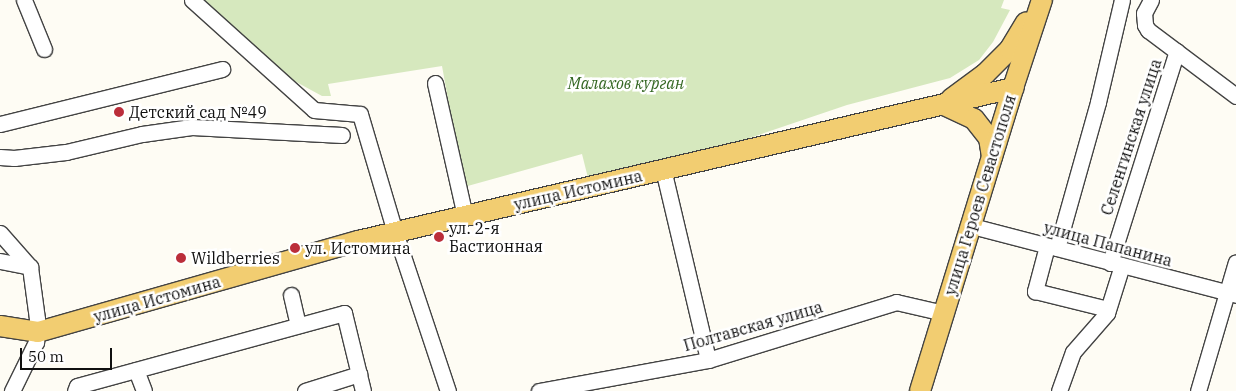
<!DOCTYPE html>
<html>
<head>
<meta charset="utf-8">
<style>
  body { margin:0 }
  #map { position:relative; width:1236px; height:391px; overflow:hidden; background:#fefcf4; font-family:"IBM Plex Serif",serif }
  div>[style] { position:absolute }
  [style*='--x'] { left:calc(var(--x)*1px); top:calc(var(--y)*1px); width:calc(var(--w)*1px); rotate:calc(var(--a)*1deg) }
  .green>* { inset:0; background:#d6e8be }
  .roads { filter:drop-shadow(1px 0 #434343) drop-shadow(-1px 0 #434343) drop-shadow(0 1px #434343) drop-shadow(0 -1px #434343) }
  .minor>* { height:15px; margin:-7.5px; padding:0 7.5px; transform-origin:7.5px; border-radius:7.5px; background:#fff }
  .major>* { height:20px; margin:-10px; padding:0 10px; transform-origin:10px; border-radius:10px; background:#f2cd71 }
  .dots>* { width:14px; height:14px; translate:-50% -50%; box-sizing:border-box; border:2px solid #fff; border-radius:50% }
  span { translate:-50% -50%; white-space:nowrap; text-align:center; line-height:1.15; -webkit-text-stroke:5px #fff; paint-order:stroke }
  .park-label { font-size:16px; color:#362; font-style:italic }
  .poi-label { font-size:16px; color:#101010 }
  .left { translate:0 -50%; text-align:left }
  .street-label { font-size:16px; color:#101010 }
  .scale { position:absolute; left:20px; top:348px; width:92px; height:22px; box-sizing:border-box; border:2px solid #101010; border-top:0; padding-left:6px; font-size:15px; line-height:18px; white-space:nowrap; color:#101010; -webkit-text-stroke:4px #fff; paint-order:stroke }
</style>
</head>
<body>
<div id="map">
  <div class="green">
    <div style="clip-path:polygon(203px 0,1004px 0,1001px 8px,1010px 10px,993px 42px,979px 60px,950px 78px,847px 105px,735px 143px,588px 178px,582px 154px,464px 187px,442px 66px,328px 84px,331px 96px,322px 96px,278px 72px)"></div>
  </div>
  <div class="roads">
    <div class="minor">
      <div style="--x:24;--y:0;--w:53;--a:67.8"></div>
      <div style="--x:192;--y:0;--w:164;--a:42"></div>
      <div style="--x:314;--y:110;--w:46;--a:5"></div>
      <div style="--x:360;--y:114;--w:123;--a:73.5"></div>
      <div style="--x:395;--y:232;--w:168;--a:71.6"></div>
      <div style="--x:1151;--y:0;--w:15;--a:118"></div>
      <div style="--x:1144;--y:13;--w:12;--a:85"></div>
      <div style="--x:1145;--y:25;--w:6;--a:59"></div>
      <div style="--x:1148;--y:30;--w:110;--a:36.9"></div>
      <div style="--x:435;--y:83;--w:136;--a:77.3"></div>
      <div style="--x:0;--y:124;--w:229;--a:-13.9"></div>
      <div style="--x:0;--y:157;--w:14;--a:4"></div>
      <div style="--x:14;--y:158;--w:52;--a:-6.6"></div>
      <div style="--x:66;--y:152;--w:78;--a:-13.3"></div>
      <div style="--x:142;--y:134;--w:50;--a:-8"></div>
      <div style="--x:192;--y:127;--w:150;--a:3.1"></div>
      <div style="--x:663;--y:169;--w:196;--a:76.7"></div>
      <div style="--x:972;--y:226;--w:273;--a:14.6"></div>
      <div style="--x:0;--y:233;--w:45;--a:48.6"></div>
      <div style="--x:30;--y:267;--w:52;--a:82.3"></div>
      <div style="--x:37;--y:319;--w:23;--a:92"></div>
      <div style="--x:36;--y:342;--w:55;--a:116.1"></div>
      <div style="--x:1047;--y:246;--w:47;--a:104.9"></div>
      <div style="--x:1035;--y:291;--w:75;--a:13.9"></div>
      <div style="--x:1057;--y:248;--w:152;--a:-74.3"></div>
      <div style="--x:1098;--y:102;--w:105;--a:-76.8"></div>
      <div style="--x:0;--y:261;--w:31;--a:11"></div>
      <div style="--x:1110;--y:263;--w:222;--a:-72.5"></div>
      <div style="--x:291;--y:295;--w:31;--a:77"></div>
      <div style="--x:136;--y:370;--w:22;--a:69"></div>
      <div style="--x:75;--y:391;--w:5;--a:-68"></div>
      <div style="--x:77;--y:386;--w:277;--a:-15.3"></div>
      <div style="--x:344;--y:313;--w:80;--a:76.3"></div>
      <div style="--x:305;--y:391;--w:57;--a:-17.5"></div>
      <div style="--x:539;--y:391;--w:172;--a:-10.4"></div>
      <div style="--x:708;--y:360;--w:197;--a:-17.1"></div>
      <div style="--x:896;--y:302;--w:49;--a:12.9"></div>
      <div style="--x:1059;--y:391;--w:41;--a:-70.3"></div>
      <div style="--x:1073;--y:352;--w:52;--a:-48.9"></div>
      <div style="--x:1107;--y:313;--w:50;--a:-72.6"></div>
      <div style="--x:1198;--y:391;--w:134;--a:-73.6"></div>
    </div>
    <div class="major">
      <div style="--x:951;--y:99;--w:42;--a:-36.3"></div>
      <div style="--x:985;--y:74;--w:35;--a:-45"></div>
      <div style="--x:1010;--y:49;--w:31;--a:-59"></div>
      <div style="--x:944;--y:105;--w:33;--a:25"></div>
      <div style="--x:974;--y:119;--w:24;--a:52"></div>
      <div style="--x:989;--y:138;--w:19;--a:81"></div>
      <div style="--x:0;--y:326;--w:38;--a:9"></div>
      <div style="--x:38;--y:332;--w:333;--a:-15.9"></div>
      <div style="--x:358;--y:241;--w:673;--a:-13.15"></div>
      <div style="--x:920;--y:391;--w:317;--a:-72.9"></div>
      <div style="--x:1013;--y:88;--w:93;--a:-71.8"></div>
    </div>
  </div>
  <div class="dots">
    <div style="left:119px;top:112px;background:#bb2e3a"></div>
    <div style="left:439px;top:237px;background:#bb2e3a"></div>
    <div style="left:295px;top:248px;background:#bb2e3a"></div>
    <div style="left:181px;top:258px;background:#bb2e3a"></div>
  </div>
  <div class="park-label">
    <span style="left:626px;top:83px">Малахов курган</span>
  </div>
  <div class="poi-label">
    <span class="left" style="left:129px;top:112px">Детский сад №49</span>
    <span class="left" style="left:449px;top:237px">ул. 2-я<br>Бастионная</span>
    <span class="left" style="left:305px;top:248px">ул. Истомина</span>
    <span class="left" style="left:191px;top:258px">Wildberries</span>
  </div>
  <div class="street-label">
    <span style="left:1131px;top:137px;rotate:-72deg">Селенгинская улица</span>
    <span style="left:578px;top:190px;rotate:-13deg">улица Истомина</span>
    <span style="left:980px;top:195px;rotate:-73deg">улица Героев Севастополя</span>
    <span style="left:1108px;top:244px;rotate:15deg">улица Папанина</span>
    <span style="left:157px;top:299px;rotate:-16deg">улица Истомина</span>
    <span style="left:753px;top:326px;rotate:-16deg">Полтавская улица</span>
  </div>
  <div class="scale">50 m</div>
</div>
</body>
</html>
